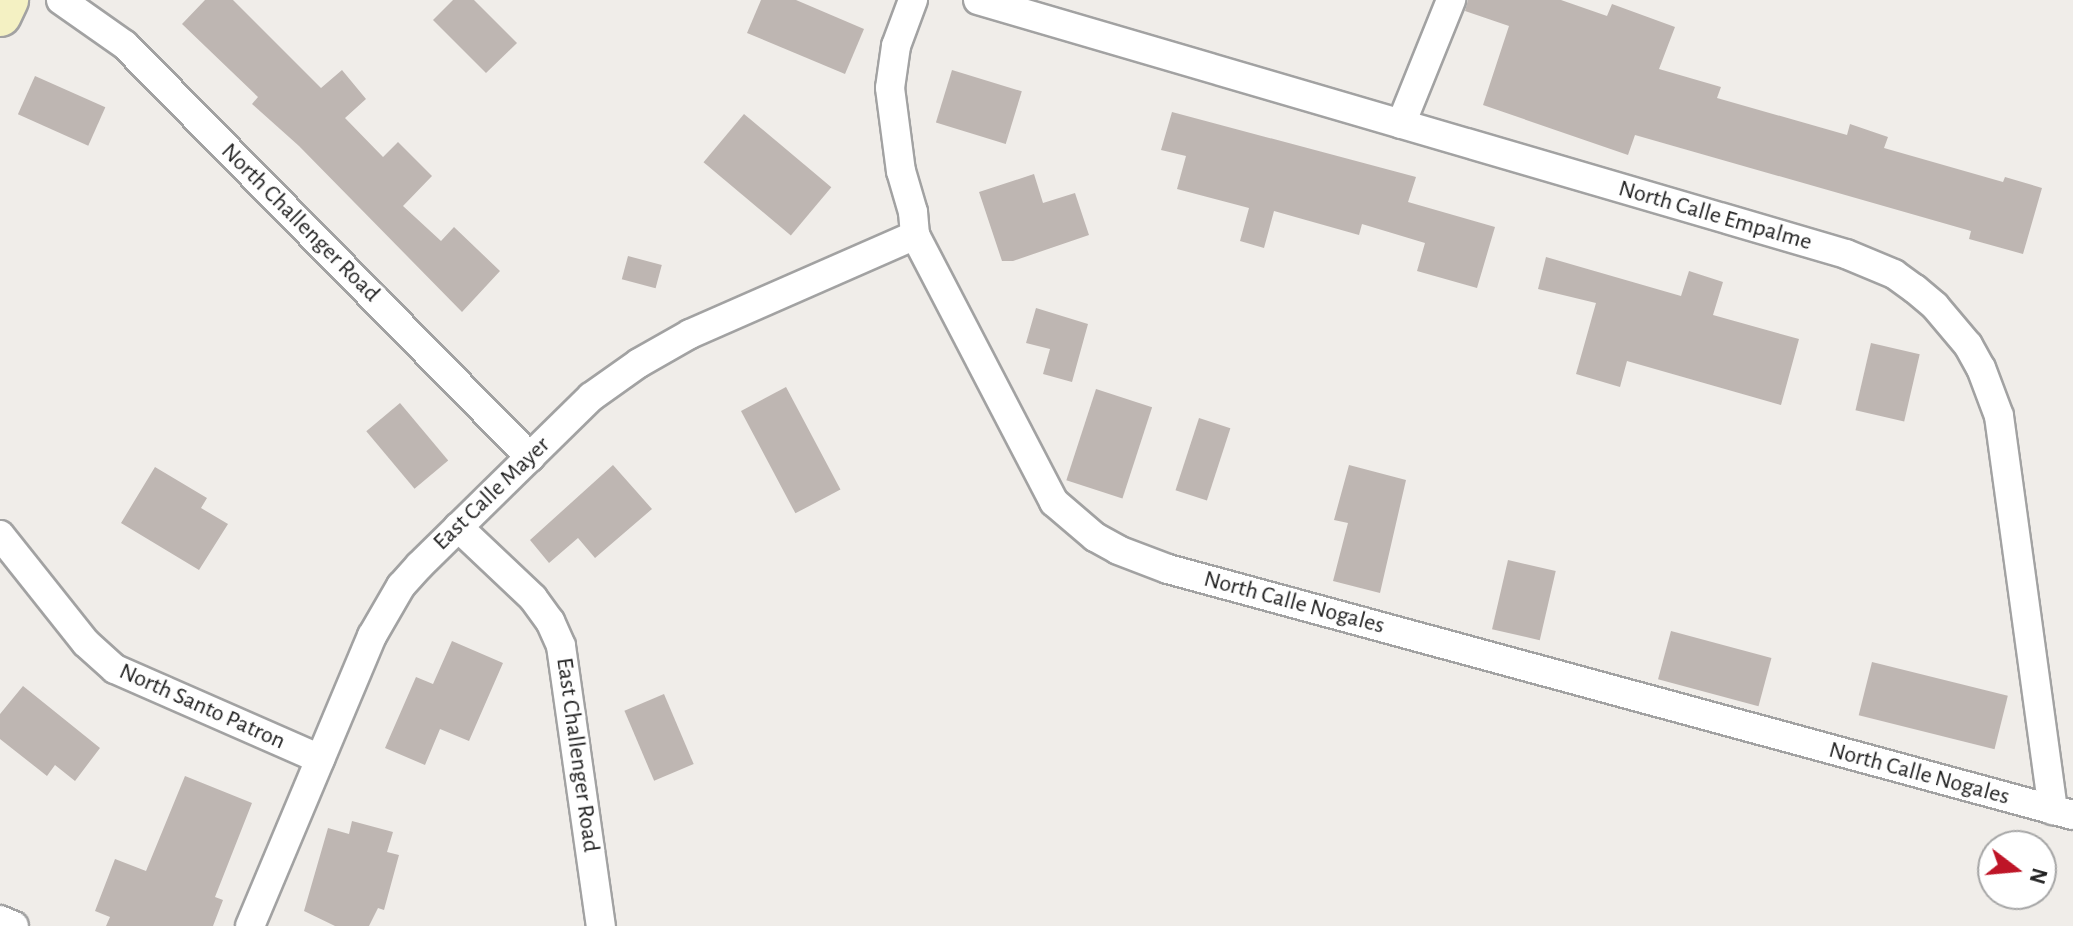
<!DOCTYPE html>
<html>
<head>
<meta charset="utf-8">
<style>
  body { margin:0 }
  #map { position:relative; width:2073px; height:926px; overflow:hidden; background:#f0ede9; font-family:"Alegreya Sans",sans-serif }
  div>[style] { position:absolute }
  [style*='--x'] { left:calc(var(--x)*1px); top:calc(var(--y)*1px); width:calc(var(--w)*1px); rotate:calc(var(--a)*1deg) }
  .building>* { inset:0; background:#beb6b2; transform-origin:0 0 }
  .roads { filter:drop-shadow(2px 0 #a2a2a2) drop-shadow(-2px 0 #a2a2a2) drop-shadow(0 2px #a2a2a2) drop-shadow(0 -2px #a2a2a2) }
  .street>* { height:28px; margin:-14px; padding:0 14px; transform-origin:14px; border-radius:14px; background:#fff }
  .secondary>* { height:42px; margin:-21px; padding:0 21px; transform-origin:21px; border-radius:21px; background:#f4f1c3 }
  span { translate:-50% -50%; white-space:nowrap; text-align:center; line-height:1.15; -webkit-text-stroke:6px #fff; paint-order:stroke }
  .street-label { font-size:24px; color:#212121 }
  .north { position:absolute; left:1977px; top:830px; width:80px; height:80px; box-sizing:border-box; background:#fff; border:2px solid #a6a6a6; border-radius:50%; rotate:106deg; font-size:22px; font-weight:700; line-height:32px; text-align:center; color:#212121 }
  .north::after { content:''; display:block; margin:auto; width:28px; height:36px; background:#be1527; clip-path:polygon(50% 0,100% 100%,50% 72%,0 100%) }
</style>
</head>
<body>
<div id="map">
  <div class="building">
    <div style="clip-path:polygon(205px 0,233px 0,321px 88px,342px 70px,366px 99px,345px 118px,383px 157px,398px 142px,432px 176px,403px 206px,441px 241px,454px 227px,500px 271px,462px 312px,299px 146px,252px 104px,258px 97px,182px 24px)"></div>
    <div style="clip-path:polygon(453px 0,474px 0,517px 43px,486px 73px,433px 20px)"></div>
    <div style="clip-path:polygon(761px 0,796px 0,864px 29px,845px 74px,747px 33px)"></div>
    <div style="clip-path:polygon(1468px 0,1561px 0,1607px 16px,1612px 4px,1675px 27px,1659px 69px,1721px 87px,1717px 98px,1847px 135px,1850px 124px,1888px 137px,1884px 148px,2003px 182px,2005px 177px,2042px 188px,2023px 254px,1969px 239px,1971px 231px,1635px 135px,1628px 155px,1483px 105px,1509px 26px,1465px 11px)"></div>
    <div style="left:952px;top:70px;width:73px;height:55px;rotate:17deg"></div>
    <div style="left:35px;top:76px;width:77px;height:42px;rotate:24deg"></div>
    <div style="clip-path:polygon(1172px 112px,1416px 177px,1408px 202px,1495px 227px,1477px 288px,1417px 271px,1425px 243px,1362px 224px,1359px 235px,1274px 211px,1264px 248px,1240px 241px,1249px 208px,1177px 189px,1186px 156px,1161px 150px)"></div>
    <div style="left:744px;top:114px;width:114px;height:63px;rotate:40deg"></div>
    <div style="clip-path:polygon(1034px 174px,1043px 203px,1075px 193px,1089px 235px,1013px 261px,1002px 261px,979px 192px)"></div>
    <div style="left:628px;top:256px;width:35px;height:24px;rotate:15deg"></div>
    <div style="clip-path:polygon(1546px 257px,1681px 296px,1689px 271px,1723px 282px,1713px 315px,1799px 339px,1781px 405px,1627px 361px,1620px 387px,1576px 374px,1596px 303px,1538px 289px)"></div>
    <div style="clip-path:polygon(1036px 308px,1088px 324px,1072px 382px,1043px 374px,1050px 349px,1026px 343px)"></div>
    <div style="left:1871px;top:343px;width:50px;height:69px;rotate:13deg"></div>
    <div style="left:786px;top:387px;width:116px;height:51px;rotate:62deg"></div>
    <div style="left:1096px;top:389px;width:59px;height:96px;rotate:18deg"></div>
    <div style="left:400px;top:403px;width:75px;height:44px;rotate:50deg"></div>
    <div style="left:1199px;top:418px;width:33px;height:76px;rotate:18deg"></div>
    <div style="clip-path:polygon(613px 465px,652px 509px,595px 558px,578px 538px,549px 563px,530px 540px)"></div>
    <div style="clip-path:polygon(1349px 465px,1406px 480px,1380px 593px,1333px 581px,1348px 523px,1334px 520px)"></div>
    <div style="clip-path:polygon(155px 467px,207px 498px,201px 508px,228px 524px,199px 570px,121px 523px)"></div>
    <div style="left:1508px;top:560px;width:49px;height:71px;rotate:13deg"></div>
    <div style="left:1671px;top:631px;width:104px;height:50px;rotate:15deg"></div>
    <div style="clip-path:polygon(452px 641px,503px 663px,469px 741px,440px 729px,425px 765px,385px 748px,416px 677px,433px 684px)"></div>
    <div style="left:1872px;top:662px;width:140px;height:55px;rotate:14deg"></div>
    <div style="clip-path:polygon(23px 686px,100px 748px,75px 781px,55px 765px,47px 776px,0 739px,0 714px)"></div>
    <div style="left:664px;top:694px;width:76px;height:43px;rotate:67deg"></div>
    <div style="clip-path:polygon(185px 776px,252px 803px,215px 897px,223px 900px,213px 926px,106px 926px,110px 917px,95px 911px,115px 859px,146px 871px)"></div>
    <div style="clip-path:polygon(352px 821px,393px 832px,387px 852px,399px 855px,384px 910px,378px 908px,369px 926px,335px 926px,304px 911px,328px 828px,349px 834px)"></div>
  </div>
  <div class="roads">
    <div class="street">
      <div style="--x:61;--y:0;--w:78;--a:35.1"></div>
      <div style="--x:125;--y:45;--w:578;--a:45.49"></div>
      <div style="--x:913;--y:0;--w:49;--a:110.3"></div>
      <div style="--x:896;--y:46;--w:42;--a:98.1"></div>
      <div style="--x:890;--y:88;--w:84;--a:82.5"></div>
      <div style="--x:901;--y:171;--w:43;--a:73.7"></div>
      <div style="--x:913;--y:212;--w:23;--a:85"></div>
      <div style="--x:915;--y:235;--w:301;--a:62.5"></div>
      <div style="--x:1054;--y:502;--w:54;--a:40.5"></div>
      <div style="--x:1095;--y:537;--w:26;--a:29"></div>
      <div style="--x:1118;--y:550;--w:53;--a:20.8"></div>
      <div style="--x:1168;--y:569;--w:938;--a:15.21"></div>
      <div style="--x:978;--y:0;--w:904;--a:16.31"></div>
      <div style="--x:1846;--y:254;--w:52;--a:22.6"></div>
      <div style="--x:1894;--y:274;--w:26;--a:36"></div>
      <div style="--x:1915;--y:289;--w:26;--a:40"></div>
      <div style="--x:1935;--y:306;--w:51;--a:49.8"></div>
      <div style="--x:1968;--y:345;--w:26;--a:61"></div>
      <div style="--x:1981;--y:368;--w:51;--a:69.4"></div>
      <div style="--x:1999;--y:416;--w:398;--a:82.2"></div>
      <div style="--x:1401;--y:124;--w:134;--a:-68"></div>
      <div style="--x:458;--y:527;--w:103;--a:43.4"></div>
      <div style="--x:533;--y:598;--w:29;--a:54"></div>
      <div style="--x:550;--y:621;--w:27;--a:66"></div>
      <div style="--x:561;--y:646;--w:283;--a:81.9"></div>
      <div style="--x:0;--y:535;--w:138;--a:51.5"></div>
      <div style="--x:86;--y:643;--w:39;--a:42"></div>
      <div style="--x:115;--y:669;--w:224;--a:23.7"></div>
      <div style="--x:0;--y:920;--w:15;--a:23"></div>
      <div style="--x:250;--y:926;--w:315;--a:-67.2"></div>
      <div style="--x:372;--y:636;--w:58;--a:-59.9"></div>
      <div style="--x:401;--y:586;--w:28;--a:-48"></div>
      <div style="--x:420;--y:565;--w:240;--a:-44.5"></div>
      <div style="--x:591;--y:397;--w:59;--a:-35.3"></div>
      <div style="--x:639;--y:363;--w:59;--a:-29.6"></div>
      <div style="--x:690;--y:334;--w:246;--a:-23.7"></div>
    </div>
    <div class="secondary">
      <div style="--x:0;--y:15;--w:17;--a:-65"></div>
    </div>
  </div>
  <div class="street-label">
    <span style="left:1715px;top:216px;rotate:16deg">North Calle Empalme</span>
    <span style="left:300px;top:223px;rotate:45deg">North Challenger Road</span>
    <span style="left:492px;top:494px;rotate:-44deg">East Calle Mayer</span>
    <span style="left:1294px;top:603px;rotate:15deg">North Calle Nogales</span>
    <span style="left:202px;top:707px;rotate:24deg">North Santo Patron</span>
    <span style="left:577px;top:755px;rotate:82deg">East Challenger Road</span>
    <span style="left:1919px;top:774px;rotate:15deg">North Calle Nogales</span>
  </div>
  <div class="north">N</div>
</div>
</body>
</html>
